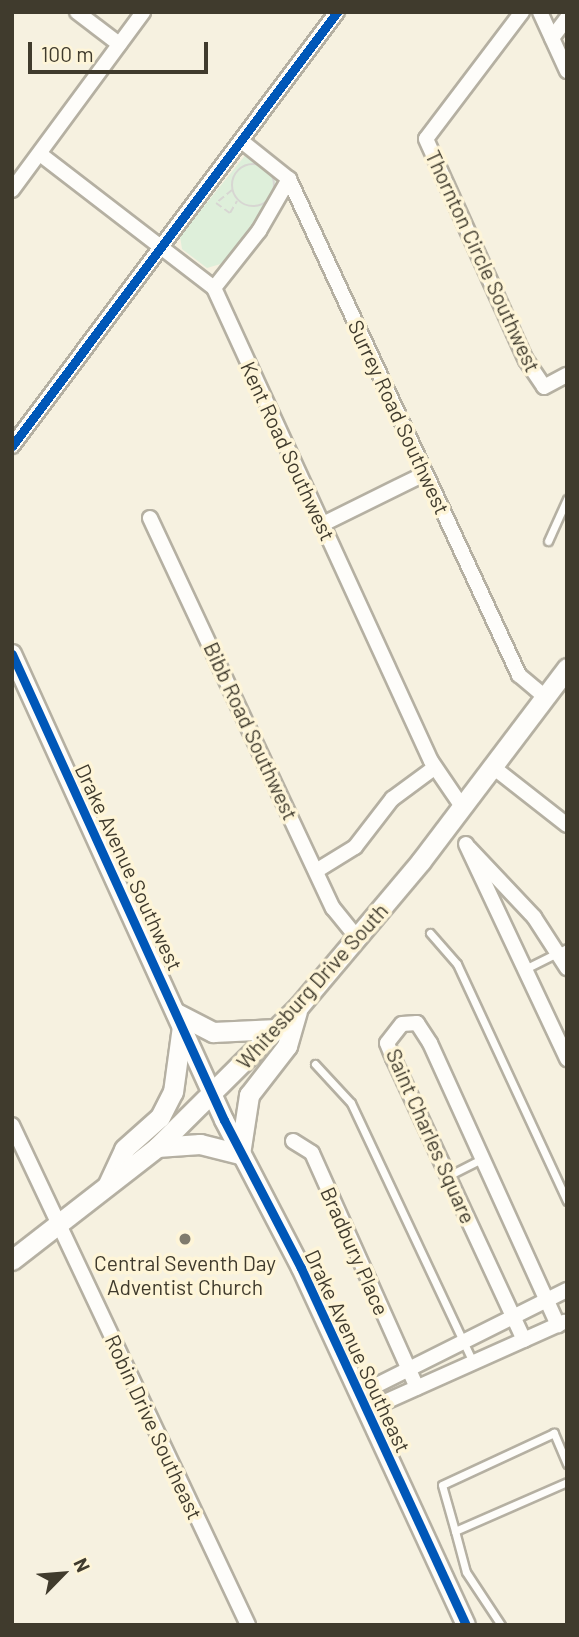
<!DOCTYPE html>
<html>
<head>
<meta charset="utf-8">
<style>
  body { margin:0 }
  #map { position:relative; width:579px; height:1637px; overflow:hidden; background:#f6f1e0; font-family:Barlow,sans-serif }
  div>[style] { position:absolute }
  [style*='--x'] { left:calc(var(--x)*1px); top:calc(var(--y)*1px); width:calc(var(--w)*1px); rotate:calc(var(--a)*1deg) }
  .green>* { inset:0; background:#deefda }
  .path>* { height:2px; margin-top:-1px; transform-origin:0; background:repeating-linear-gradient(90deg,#d7d6d2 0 7px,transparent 0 10.5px) }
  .path>.ring { margin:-1px; padding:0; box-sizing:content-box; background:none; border:2px solid #d7d6d2; border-radius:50% }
  .roads { filter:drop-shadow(2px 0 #b5b0a2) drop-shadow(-2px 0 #b5b0a2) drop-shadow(0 2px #b5b0a2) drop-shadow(0 -2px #b5b0a2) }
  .service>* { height:7px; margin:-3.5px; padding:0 3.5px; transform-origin:3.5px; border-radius:3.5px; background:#fefdfa }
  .minor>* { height:14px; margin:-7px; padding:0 7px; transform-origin:7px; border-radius:7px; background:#fefdfa }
  .tertiary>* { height:18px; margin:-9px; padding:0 9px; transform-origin:9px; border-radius:9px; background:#fefdfa }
  .secondary>* { height:19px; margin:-9.5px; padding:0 9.5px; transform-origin:9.5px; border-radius:9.5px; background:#fefdfa }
  .cycleway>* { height:9px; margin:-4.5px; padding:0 4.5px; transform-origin:4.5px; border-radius:4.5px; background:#0057b8 }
  .dots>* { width:19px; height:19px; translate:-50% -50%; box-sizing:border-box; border:4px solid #fef5d8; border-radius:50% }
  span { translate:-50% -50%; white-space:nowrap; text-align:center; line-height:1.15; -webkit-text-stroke:7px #fef5d8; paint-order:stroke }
  .street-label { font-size:21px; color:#403b2d }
  .poi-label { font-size:21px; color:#403b2d }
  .frame { position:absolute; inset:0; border:14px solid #403b2d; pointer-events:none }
  .north { position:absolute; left:28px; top:1539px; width:70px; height:70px; -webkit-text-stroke:5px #fef5d8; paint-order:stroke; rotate:65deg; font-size:19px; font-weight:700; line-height:28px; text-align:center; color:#403b2d }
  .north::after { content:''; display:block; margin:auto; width:24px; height:32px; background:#403b2d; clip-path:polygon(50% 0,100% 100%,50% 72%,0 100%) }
  .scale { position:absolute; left:28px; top:42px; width:180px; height:32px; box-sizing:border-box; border:4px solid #403b2d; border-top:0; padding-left:9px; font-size:21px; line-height:24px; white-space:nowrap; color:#403b2d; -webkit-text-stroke:5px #fef5d8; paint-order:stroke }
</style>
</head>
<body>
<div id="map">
  <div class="green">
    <div style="clip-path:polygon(247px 153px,275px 176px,277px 191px,224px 263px,207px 268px,182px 249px,180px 236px)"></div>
  </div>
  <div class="path">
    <div class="ring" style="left:232px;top:164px;width:40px;height:40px"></div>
    <div style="--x:232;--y:190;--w:21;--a:141"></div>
    <div style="--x:216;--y:203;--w:17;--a:36"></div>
    <div style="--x:230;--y:213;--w:14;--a:-60"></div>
  </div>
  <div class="roads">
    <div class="service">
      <div style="--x:548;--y:541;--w:46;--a:-65.7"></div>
      <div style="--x:430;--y:933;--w:41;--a:48.9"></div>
      <div style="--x:457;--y:964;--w:261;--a:65.1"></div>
      <div style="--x:523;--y:970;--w:49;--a:-26.6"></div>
      <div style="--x:315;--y:1064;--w:53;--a:47.3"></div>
      <div style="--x:351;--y:1103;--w:286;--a:64.8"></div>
      <div style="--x:448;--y:1176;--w:39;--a:-27"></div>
      <div style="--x:567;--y:1464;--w:34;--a:-113"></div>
      <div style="--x:554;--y:1433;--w:123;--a:155.1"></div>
      <div style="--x:442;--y:1485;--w:48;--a:74.2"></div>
      <div style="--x:455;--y:1531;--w:122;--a:-23.6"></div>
      <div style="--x:455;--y:1531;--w:42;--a:75"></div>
      <div style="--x:466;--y:1572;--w:64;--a:56.6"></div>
    </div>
    <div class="minor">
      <div style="--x:77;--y:12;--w:53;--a:37.3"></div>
      <div style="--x:522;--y:12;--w:159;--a:127.1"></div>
      <div style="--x:426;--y:139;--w:243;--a:65.7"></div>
      <div style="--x:526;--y:360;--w:32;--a:56"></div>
      <div style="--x:544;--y:387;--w:26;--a:-28"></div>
      <div style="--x:540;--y:12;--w:65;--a:65.4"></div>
      <div style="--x:552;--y:38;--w:25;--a:-53"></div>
      <div style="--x:244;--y:143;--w:58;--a:38.7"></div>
      <div style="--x:289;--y:179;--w:547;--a:65.12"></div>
      <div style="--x:519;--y:675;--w:34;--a:40"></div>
      <div style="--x:40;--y:154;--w:220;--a:37.6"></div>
      <div style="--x:214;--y:288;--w:520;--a:65.36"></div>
      <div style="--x:431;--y:761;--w:57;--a:55.8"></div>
      <div style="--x:12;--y:190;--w:221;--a:-53.6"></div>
      <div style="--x:214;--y:288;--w:73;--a:-51.7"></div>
      <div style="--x:259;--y:231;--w:60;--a:-60"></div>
      <div style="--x:12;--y:446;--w:542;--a:-53.17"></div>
      <div style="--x:150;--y:518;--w:431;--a:64.9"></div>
      <div style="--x:333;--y:908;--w:40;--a:51"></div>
      <div style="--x:323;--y:524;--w:113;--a:-26.3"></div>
      <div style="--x:493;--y:767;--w:94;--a:38.1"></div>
      <div style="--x:466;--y:844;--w:238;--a:64.8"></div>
      <div style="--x:469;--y:848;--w:95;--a:46.7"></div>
      <div style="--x:534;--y:917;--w:61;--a:57.1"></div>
      <div style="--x:316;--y:871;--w:46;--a:-31.6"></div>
      <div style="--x:355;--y:847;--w:61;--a:-52.4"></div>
      <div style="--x:392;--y:799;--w:52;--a:-36.4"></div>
      <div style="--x:12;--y:1125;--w:553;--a:64.73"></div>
      <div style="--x:293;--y:1141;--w:22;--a:32"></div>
      <div style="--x:312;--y:1153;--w:257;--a:65.9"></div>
      <div style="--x:524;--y:1340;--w:311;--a:-114.9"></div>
      <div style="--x:393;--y:1058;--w:16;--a:-112"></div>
      <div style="--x:387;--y:1043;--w:24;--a:-52"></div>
      <div style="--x:402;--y:1024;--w:15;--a:-4"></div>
      <div style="--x:417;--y:1023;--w:24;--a:57"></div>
      <div style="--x:430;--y:1043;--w:310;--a:65.6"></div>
      <div style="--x:359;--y:1394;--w:233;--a:-26.6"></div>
      <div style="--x:367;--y:1410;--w:216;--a:-24.1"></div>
    </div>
    <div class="tertiary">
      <div style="--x:12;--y:654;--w:512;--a:65.54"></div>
      <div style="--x:224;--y:1120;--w:167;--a:62.5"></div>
      <div style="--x:301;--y:1268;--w:393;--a:65.2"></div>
    </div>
    <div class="secondary">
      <div style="--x:176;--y:1013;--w:42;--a:27.2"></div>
      <div style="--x:213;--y:1032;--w:64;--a:-2.7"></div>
      <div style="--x:157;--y:1147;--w:43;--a:-4"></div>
      <div style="--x:200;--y:1144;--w:41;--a:14"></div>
      <div style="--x:240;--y:1154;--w:60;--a:-81.3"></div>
      <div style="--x:249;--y:1095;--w:62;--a:-52.2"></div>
      <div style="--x:287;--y:1046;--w:36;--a:-74"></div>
      <div style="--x:108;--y:1184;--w:38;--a:-65"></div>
      <div style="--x:124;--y:1149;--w:48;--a:-41.6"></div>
      <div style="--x:160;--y:1117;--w:28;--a:-63"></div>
      <div style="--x:173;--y:1092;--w:67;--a:-82.2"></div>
      <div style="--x:12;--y:1260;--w:184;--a:-37.9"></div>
      <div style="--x:157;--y:1147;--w:200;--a:-44.8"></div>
      <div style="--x:299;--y:1006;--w:189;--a:-49.9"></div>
      <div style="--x:421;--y:861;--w:242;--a:-52.9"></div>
    </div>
  </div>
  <div class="cycleway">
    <div style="--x:12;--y:446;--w:542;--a:-53.17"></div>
    <div style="--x:12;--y:654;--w:512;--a:65.54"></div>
    <div style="--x:224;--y:1120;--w:167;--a:62.5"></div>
    <div style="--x:301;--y:1268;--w:393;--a:65.2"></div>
  </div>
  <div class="dots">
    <div style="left:185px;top:1239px;background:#807b6c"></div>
  </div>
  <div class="street-label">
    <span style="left:483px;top:261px;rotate:65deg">Thornton Circle Southwest</span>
    <span style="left:399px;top:417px;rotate:65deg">Surrey Road Southwest</span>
    <span style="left:288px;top:451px;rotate:65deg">Kent Road Southwest</span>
    <span style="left:251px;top:731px;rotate:65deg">Bibb Road Southwest</span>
    <span style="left:129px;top:867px;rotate:65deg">Drake Avenue Southwest</span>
    <span style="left:312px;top:986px;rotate:-48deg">Whitesburg Drive South</span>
    <span style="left:431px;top:1136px;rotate:66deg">Saint Charles Square</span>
    <span style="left:355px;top:1251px;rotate:66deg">Bradbury Place</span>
    <span style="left:358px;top:1351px;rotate:65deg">Drake Avenue Southeast</span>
    <span style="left:154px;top:1427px;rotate:65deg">Robin Drive Southeast</span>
  </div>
  <div class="poi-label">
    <span style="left:185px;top:1275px">Central Seventh Day<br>Adventist Church</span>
  </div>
  <div class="frame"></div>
  <div class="north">N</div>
  <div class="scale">100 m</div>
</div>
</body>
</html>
